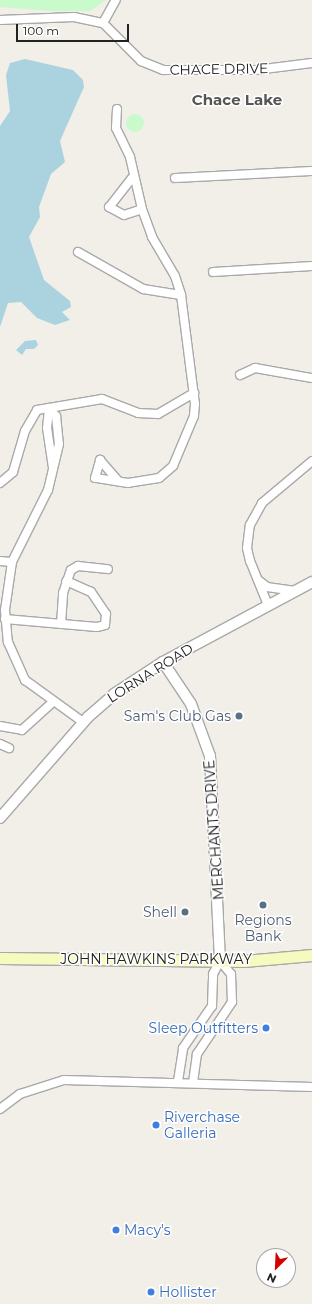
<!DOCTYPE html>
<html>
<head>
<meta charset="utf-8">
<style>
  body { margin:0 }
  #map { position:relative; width:312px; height:1304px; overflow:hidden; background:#f2efe9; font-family:Montserrat,sans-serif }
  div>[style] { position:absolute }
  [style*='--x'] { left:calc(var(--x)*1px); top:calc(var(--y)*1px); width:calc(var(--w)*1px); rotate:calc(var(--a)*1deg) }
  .park>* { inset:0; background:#c8facc }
  .round { border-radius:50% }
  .water>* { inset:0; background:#aad3df }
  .roads { filter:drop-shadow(1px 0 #a9a9a9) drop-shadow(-1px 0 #a9a9a9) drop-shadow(0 1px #a9a9a9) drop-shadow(0 -1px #a9a9a9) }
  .minor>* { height:8px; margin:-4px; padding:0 4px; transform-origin:4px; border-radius:4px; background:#fff }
  .tertiary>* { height:10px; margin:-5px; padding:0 5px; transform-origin:5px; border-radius:5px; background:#fff }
  .secondary>* { height:11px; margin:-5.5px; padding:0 5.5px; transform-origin:5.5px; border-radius:5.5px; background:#f7fabf }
  .dots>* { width:11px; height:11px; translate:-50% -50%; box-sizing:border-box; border:2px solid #fff; border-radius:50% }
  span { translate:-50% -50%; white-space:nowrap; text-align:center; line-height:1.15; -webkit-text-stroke:3px #fff; paint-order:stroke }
  .street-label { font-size:14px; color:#222 }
  .service-label { font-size:14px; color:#4e5e75 }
  .right { translate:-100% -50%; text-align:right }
  .shop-label { font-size:14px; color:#366cbe }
  .left { translate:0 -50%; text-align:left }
  .neighbourhood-label { font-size:15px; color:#555; font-weight:700 }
  .north { position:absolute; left:256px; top:1248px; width:40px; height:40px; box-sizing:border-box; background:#fff; border:1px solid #a7a7a7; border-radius:50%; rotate:204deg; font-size:11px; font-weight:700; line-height:16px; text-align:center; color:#222 }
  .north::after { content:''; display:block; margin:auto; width:14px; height:18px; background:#d40000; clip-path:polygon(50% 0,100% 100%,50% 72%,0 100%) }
  .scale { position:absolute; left:16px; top:24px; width:113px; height:18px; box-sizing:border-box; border:2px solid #222; border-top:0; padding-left:5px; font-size:12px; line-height:14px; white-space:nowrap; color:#222; -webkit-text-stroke:3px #fff; paint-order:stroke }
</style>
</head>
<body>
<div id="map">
  <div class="park">
    <div style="clip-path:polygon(0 0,106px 0,90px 11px,50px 11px,0 7px)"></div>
    <div class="round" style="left:126px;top:114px;width:18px;height:18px"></div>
  </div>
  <div class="water">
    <div style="clip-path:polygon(25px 59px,73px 70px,83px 80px,84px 87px,60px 141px,65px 162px,51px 174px,39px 207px,40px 217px,29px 237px,44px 280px,70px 301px,71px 307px,62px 312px,70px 320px,55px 325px,37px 318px,21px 302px,8px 303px,0 327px,0 126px,10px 111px,6px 75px,10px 63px)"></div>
    <div style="clip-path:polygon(36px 340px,38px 345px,34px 349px,26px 349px,22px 355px,16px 350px,25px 341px)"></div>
  </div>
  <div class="roads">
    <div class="minor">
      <div style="--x:0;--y:20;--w:74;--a:-2.3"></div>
      <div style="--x:74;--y:17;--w:30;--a:12"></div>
      <div style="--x:103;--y:23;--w:54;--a:45"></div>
      <div style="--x:141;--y:61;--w:24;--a:22"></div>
      <div style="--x:163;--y:70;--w:93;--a:0"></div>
      <div style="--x:256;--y:70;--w:56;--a:-7.1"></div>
      <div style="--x:103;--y:23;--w:26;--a:-61"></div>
      <div style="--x:117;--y:109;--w:19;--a:93"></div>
      <div style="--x:116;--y:128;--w:32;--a:64"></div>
      <div style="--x:130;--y:157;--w:53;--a:77"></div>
      <div style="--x:142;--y:209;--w:30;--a:70"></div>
      <div style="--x:152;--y:237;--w:45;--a:59.5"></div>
      <div style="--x:175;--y:276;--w:20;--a:72"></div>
      <div style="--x:181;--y:295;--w:110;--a:82.7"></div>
      <div style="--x:195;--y:404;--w:12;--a:95"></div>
      <div style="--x:194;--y:416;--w:54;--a:112.8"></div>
      <div style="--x:173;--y:466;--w:18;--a:139"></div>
      <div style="--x:159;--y:478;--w:31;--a:171"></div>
      <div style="--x:128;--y:483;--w:33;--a:-171"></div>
      <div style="--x:95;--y:478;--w:19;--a:-74"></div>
      <div style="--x:100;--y:460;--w:28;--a:49"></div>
      <div style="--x:132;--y:178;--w:37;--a:128"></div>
      <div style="--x:109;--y:207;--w:17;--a:28"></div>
      <div style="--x:124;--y:215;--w:19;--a:-18"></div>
      <div style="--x:175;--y:178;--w:137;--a:-2.9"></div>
      <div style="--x:78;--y:252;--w:75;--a:29.6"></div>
      <div style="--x:143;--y:289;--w:38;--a:9"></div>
      <div style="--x:213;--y:272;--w:99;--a:-3.5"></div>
      <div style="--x:240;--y:375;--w:17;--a:-25"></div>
      <div style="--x:255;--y:368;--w:58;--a:10"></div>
      <div style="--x:53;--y:468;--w:40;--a:-98.5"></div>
      <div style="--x:47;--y:428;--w:20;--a:-84"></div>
      <div style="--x:49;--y:408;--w:11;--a:49"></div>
      <div style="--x:56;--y:416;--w:28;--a:84"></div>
      <div style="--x:59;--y:444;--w:47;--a:103.4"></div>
      <div style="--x:48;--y:490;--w:80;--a:116.6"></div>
      <div style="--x:12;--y:562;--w:49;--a:98.3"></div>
      <div style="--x:5;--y:610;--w:32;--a:85"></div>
      <div style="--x:8;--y:642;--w:42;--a:65.9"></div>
      <div style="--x:25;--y:680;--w:72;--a:35.9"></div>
      <div style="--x:0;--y:483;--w:17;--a:-40"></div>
      <div style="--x:13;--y:472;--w:43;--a:-73.7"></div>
      <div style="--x:25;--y:431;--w:24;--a:-60"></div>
      <div style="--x:37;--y:410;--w:66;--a:-9.6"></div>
      <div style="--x:102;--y:399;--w:39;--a:21"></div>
      <div style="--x:138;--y:413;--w:20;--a:3"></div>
      <div style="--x:158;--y:414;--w:42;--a:-30.3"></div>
      <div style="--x:0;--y:561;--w:12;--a:5"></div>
      <div style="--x:258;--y:580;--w:11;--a:38"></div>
      <div style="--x:267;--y:587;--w:27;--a:8"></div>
      <div style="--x:268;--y:605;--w:48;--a:-112.2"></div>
      <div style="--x:250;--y:561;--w:13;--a:-103"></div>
      <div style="--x:247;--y:548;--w:23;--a:-83"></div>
      <div style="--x:250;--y:525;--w:25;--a:-61"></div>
      <div style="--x:262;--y:503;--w:65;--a:-40"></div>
      <div style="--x:5;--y:619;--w:92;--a:5"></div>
      <div style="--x:97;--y:627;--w:8;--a:-14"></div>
      <div style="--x:105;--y:625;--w:11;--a:-85"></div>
      <div style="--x:106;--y:614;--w:27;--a:-124"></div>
      <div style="--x:91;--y:592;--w:27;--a:-156"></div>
      <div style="--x:61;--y:624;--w:31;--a:-86"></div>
      <div style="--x:63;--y:593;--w:24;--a:-71"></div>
      <div style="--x:71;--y:570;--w:8;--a:-30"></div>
      <div style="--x:78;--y:566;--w:30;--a:6"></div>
      <div style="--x:0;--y:726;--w:22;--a:10"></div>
      <div style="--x:22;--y:730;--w:42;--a:-42.1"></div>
      <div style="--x:0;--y:744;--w:10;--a:24"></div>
      <div style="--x:178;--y:1081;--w:33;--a:-81"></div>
      <div style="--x:183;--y:1048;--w:51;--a:-55.4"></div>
      <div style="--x:212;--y:1006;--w:32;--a:-88"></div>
      <div style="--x:213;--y:974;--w:15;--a:-62"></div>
      <div style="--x:220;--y:961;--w:17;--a:50"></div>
      <div style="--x:231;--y:974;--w:28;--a:88"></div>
      <div style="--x:232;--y:1002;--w:63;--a:123.9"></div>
      <div style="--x:197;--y:1054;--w:28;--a:98"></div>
      <div style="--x:0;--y:1109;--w:25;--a:-37"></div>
      <div style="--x:20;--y:1094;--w:46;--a:-17.7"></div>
      <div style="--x:64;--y:1080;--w:248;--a:1.6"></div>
    </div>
    <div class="tertiary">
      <div style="--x:163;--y:662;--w:50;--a:56.3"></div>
      <div style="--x:191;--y:704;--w:55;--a:69.9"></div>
      <div style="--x:210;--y:756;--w:205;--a:87.2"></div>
      <div style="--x:0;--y:818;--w:134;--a:-48.9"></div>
      <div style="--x:88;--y:717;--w:35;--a:-41"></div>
      <div style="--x:114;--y:694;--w:59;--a:-33.1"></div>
      <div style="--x:163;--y:662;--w:169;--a:-28.2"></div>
    </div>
    <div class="secondary">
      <div style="--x:0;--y:958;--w:244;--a:0.7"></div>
      <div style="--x:244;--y:961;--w:68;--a:-5"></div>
    </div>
  </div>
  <div class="dots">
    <div style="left:239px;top:716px;background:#5c6f8a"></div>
    <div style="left:263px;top:905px;background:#5c6f8a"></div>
    <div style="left:185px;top:912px;background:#5c6f8a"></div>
    <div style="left:266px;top:1028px;background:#3f7fe0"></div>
    <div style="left:156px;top:1125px;background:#3f7fe0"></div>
    <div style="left:116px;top:1230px;background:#3f7fe0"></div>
    <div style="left:151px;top:1292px;background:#3f7fe0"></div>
  </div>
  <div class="street-label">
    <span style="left:219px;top:69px;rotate:-1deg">CHACE DRIVE</span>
    <span style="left:150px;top:673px;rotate:-32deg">LORNA ROAD</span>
    <span style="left:214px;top:830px;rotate:-94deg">MERCHANTS DRIVE</span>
    <span style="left:156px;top:959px">JOHN HAWKINS PARKWAY</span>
  </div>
  <div class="service-label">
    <span class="right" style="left:231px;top:716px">Sam's Club Gas</span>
    <span class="right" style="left:177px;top:912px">Shell</span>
    <span style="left:263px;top:928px">Regions<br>Bank</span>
  </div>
  <div class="shop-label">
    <span class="right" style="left:258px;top:1028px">Sleep Outfitters</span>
    <span class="left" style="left:164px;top:1125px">Riverchase<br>Galleria</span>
    <span class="left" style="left:124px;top:1230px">Macy's</span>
    <span class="left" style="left:159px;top:1292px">Hollister</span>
  </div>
  <div class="neighbourhood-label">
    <span style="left:237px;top:100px">Chace Lake</span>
  </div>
  <div class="north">N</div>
  <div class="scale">100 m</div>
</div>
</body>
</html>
